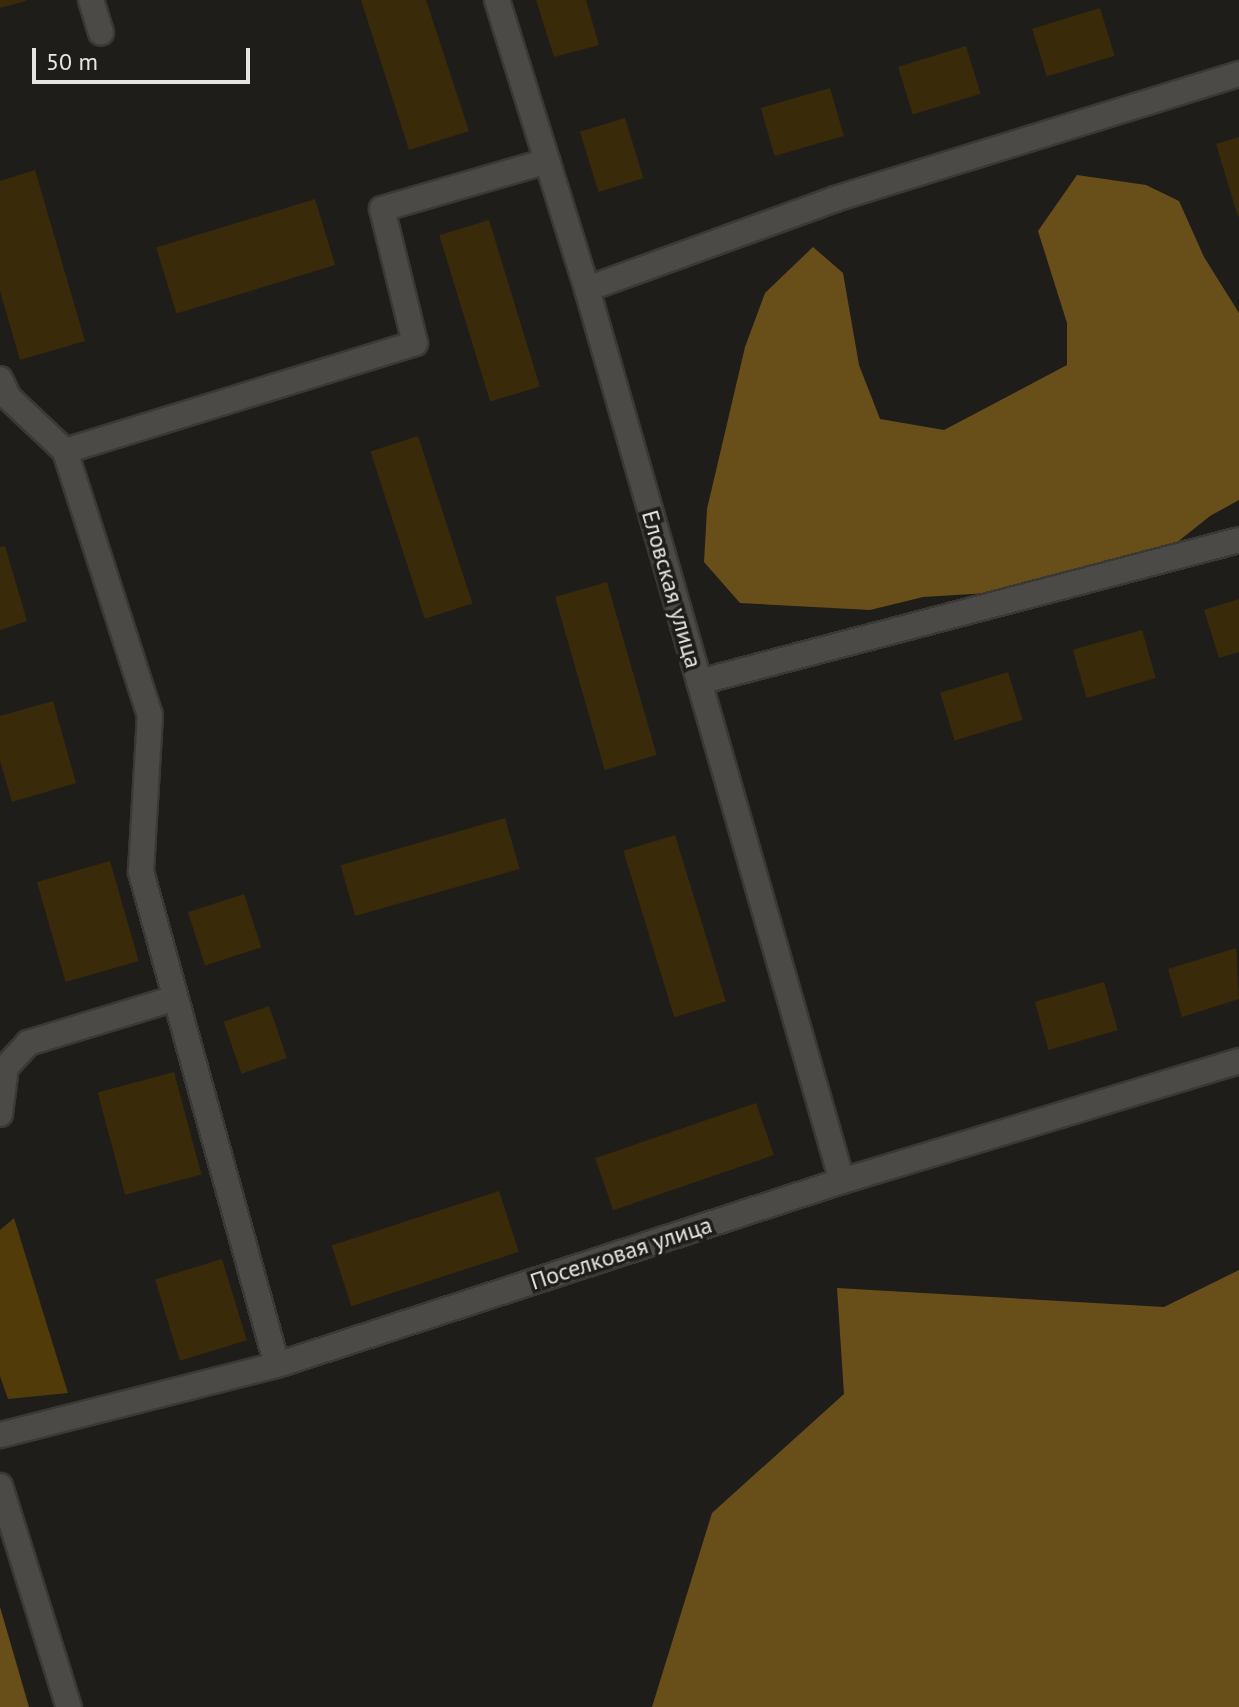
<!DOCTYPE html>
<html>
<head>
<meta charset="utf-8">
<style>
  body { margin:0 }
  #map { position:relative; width:1239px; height:1707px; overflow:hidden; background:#1f1d1a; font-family:"PT Sans",sans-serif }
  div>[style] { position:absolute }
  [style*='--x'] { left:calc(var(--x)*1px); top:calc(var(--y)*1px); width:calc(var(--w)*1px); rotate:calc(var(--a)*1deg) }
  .green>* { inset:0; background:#513b08 }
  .forest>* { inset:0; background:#684f1a }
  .building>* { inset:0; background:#392a0a; transform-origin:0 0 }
  .roads { filter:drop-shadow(2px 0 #3a3936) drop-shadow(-2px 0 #3a3936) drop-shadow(0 2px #3a3936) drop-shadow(0 -2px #3a3936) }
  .minor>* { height:24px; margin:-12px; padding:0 12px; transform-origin:12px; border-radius:12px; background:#4c4a46 }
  span { translate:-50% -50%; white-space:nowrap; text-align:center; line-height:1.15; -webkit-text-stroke:7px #1f1d1a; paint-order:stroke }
  .street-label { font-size:24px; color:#e6e5e2 }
  .scale { position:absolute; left:32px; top:48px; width:218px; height:36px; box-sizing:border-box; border:4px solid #e6e5e2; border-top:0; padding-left:10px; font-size:24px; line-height:28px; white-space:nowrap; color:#e6e5e2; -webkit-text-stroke:6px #1f1d1a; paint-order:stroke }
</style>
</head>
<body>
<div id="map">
  <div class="green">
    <div style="clip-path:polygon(14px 1218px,68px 1393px,8px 1399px,0 1376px,0 1230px)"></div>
  </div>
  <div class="forest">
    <div style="clip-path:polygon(1077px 175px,1146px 185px,1179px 201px,1204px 257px,1239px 313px,1239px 500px,1210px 516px,1141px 571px,988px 593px,923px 597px,870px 610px,740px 603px,704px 562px,707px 509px,745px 347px,765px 293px,813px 247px,843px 273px,859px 365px,880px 419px,944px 430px,1067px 365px,1067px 323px,1038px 231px)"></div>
    <div style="clip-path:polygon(1239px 1270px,1239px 1707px,652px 1707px,712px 1513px,844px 1394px,837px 1288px,1164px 1307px)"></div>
    <div style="clip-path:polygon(0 1607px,29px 1707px,0 1707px)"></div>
  </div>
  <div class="building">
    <div style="clip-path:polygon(0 0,26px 0,26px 1px,0 8px)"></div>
    <div style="clip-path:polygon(361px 0,426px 0,469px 131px,409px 150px)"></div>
    <div style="clip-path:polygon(536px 0,586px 0,599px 45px,554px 57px)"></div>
    <div style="left:1100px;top:8px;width:50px;height:71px;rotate:73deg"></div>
    <div style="left:966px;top:46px;width:50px;height:71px;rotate:73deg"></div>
    <div style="left:830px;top:88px;width:50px;height:72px;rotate:74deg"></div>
    <div style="left:625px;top:118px;width:63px;height:47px;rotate:73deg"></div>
    <div style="clip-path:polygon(1239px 137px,1239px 216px,1238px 217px,1216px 144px)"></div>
    <div style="clip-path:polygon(35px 170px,85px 341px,20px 360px,0 291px,0 181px)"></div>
    <div style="left:315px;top:199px;width:69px;height:166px;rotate:73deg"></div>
    <div style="left:489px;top:220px;width:174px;height:52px;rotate:73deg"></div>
    <div style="left:418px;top:436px;width:176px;height:50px;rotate:72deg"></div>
    <div style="clip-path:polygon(5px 546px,27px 621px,0 630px,0 547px)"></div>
    <div style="left:607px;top:582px;width:180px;height:54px;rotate:74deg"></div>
    <div style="clip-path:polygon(1239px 599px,1239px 652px,1219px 658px,1204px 610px)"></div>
    <div style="left:1142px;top:630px;width:50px;height:72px;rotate:74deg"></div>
    <div style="left:1008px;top:672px;width:50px;height:71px;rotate:73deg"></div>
    <div style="clip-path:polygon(53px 701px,76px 783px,12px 802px,0 761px,0 716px)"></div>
    <div style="left:505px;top:818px;width:53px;height:171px;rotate:74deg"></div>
    <div style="left:675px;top:835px;width:174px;height:54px;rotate:73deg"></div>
    <div style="left:110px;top:861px;width:104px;height:76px;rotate:74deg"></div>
    <div style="left:244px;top:894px;width:56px;height:59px;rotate:72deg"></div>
    <div style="clip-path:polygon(1236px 948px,1239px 999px,1182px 1017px,1168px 969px)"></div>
    <div style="left:1104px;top:982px;width:50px;height:72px;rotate:74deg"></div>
    <div style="left:269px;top:1006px;width:55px;height:48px;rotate:71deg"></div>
    <div style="left:174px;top:1072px;width:106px;height:79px;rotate:75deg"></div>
    <div style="left:756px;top:1103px;width:55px;height:170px;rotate:71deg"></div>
    <div style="left:499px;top:1191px;width:64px;height:176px;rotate:72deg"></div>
    <div style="left:222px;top:1259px;width:85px;height:70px;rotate:73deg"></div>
  </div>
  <div class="roads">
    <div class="minor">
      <div style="--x:91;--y:0;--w:34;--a:73"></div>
      <div style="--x:497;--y:0;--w:303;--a:72.7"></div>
      <div style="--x:587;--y:289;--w:928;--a:74.05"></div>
      <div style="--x:587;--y:289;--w:264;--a:-19.9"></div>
      <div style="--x:835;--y:199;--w:423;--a:-17.2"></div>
      <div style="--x:0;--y:379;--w:21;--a:65"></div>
      <div style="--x:9;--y:398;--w:77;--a:43.4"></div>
      <div style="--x:65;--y:451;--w:277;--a:72.2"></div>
      <div style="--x:150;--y:715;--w:157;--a:93.3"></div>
      <div style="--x:141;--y:872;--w:511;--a:74.58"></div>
      <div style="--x:65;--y:451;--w:366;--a:-17.1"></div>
      <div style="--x:415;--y:343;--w:138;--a:-103.8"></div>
      <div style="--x:382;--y:209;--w:172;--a:-16.2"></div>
      <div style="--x:699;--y:682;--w:558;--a:-14.73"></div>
      <div style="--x:0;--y:1114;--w:47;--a:-82.7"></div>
      <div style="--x:6;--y:1067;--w:33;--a:-47"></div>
      <div style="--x:28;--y:1043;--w:152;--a:-16.9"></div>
      <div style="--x:0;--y:1435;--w:286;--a:-14.2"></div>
      <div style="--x:277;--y:1365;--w:594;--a:-18.04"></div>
      <div style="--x:842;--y:1181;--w:415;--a:-16.8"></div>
      <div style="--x:0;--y:1486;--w:232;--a:72.7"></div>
    </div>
  </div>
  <div class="street-label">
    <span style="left:672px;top:589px;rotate:74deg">Еловская улица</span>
    <span style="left:621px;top:1253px;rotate:-18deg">Поселковая улица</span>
  </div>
  <div class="scale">50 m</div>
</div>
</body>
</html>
